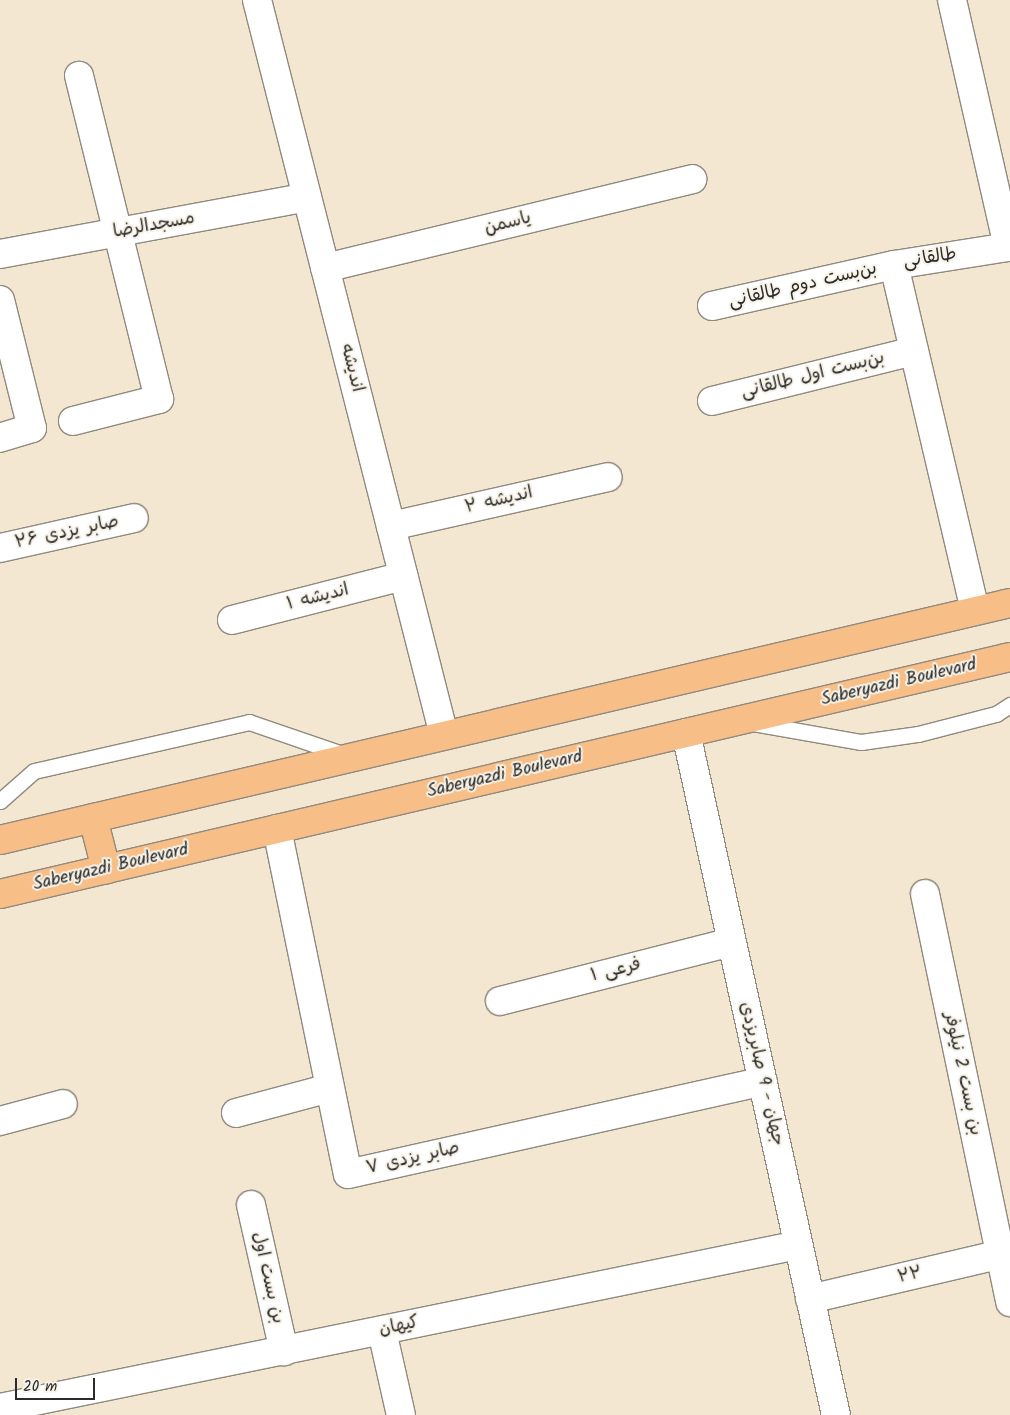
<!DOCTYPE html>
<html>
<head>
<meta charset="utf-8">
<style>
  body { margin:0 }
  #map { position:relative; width:1010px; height:1415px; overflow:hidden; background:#f4e7d1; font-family:Kalam,"Playpen Sans Arabic",sans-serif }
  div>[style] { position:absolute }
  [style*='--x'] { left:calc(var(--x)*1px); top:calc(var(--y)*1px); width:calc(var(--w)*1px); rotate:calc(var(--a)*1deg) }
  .roads { filter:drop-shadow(1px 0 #90897e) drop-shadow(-1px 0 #90897e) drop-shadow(0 1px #90897e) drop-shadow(0 -1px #90897e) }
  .service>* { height:15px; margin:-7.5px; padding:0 7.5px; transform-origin:7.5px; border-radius:7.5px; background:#fff }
  .minor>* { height:28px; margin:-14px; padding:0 14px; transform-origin:14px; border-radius:14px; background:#fff }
  .primary>* { height:28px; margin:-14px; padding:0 14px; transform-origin:14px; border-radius:14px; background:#f7be87 }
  span { translate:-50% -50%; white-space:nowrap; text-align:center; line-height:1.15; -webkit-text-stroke:4px #f7f3e8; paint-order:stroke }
  .street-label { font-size:18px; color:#2b2b2b }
  .scale { position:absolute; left:15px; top:1378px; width:80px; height:22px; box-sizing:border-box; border:2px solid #2b2b2b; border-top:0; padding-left:6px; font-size:15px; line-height:18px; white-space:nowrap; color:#2b2b2b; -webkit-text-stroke:4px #f7f3e8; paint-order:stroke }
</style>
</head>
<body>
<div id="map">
  <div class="roads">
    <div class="service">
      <div style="--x:753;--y:723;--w:110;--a:10"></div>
      <div style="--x:861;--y:742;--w:58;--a:-8"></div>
      <div style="--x:918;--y:734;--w:81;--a:-14.4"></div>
      <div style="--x:996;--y:714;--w:17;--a:-33"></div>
      <div style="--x:0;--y:801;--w:45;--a:-41.4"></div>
      <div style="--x:34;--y:771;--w:221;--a:-12.8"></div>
      <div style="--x:249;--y:722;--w:102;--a:19"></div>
    </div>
    <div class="minor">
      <div style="--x:257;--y:0;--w:758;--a:75.73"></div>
      <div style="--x:952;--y:0;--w:253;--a:77.2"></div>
      <div style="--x:1008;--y:247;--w:115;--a:171"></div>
      <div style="--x:894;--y:265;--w:355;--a:76.8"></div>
      <div style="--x:0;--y:254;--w:312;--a:-10.5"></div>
      <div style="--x:325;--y:268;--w:378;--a:-13.6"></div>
      <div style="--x:0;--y:300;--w:132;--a:76"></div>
      <div style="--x:32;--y:428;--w:34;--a:163"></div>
      <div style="--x:712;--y:306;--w:187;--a:-12.7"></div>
      <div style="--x:712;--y:401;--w:208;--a:-13.9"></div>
      <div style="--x:73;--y:421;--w:89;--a:-14.3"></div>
      <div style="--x:159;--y:399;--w:333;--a:-103.9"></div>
      <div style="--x:391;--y:526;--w:222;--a:-12.7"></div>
      <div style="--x:0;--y:548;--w:137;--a:-12.6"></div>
      <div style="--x:232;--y:620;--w:177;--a:-14.4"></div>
      <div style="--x:686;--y:733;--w:698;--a:77.6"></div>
      <div style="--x:277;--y:829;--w:352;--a:78.4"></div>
      <div style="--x:348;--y:1174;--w:425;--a:-12.6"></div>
      <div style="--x:925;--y:894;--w:417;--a:78.2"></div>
      <div style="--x:500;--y:1001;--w:238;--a:-14.3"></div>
      <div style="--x:236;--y:1113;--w:97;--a:-14.9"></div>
      <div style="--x:0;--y:1121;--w:65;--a:-15.1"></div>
      <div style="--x:251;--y:1205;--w:150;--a:77.3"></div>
      <div style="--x:810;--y:1299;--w:205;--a:-13.2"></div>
      <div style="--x:382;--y:1331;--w:86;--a:77.3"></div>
      <div style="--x:0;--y:1408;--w:814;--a:-11.54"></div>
    </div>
    <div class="primary">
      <div style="--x:93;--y:818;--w:53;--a:75.7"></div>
      <div style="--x:0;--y:840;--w:1037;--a:-13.21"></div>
      <div style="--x:0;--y:894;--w:1037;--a:-13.21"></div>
    </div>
  </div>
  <div class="street-label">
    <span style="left:508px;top:224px;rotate:-14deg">یاسمن</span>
    <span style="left:154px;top:226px;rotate:-10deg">مسجدالرضا</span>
    <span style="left:930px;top:259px;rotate:-9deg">طالقانی</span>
    <span style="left:803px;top:286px;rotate:-13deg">بن‌بست دوم طالقانی</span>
    <span style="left:351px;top:368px;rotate:76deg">اندیشه</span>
    <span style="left:813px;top:376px;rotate:-14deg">بن‌بست اول طالقانی</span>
    <span style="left:499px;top:501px;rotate:-13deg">اندیشه ۲</span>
    <span style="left:67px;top:533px;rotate:-12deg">صابر یزدی ۲۶</span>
    <span style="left:318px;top:598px;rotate:-14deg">اندیشه ۱</span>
    <span style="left:899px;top:683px;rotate:-13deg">Saberyazdi Boulevard</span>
    <span style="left:505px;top:775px;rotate:-13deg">Saberyazdi Boulevard</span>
    <span style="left:111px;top:868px;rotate:-13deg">Saberyazdi Boulevard</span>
    <span style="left:616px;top:971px;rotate:-14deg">فرعی ۱</span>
    <span style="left:761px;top:1074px;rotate:77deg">جهان - 9 صابریزدی</span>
    <span style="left:962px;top:1074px;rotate:78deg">بن بست 2 نیلوفر</span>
    <span style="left:413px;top:1159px;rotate:-13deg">صابر یزدی ۷</span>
    <span style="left:910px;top:1276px;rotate:-13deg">۲۲</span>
    <span style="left:267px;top:1278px;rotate:77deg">بن بست اول</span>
    <span style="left:399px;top:1327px;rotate:-12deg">کیهان</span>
  </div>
  <div class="scale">20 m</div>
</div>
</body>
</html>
